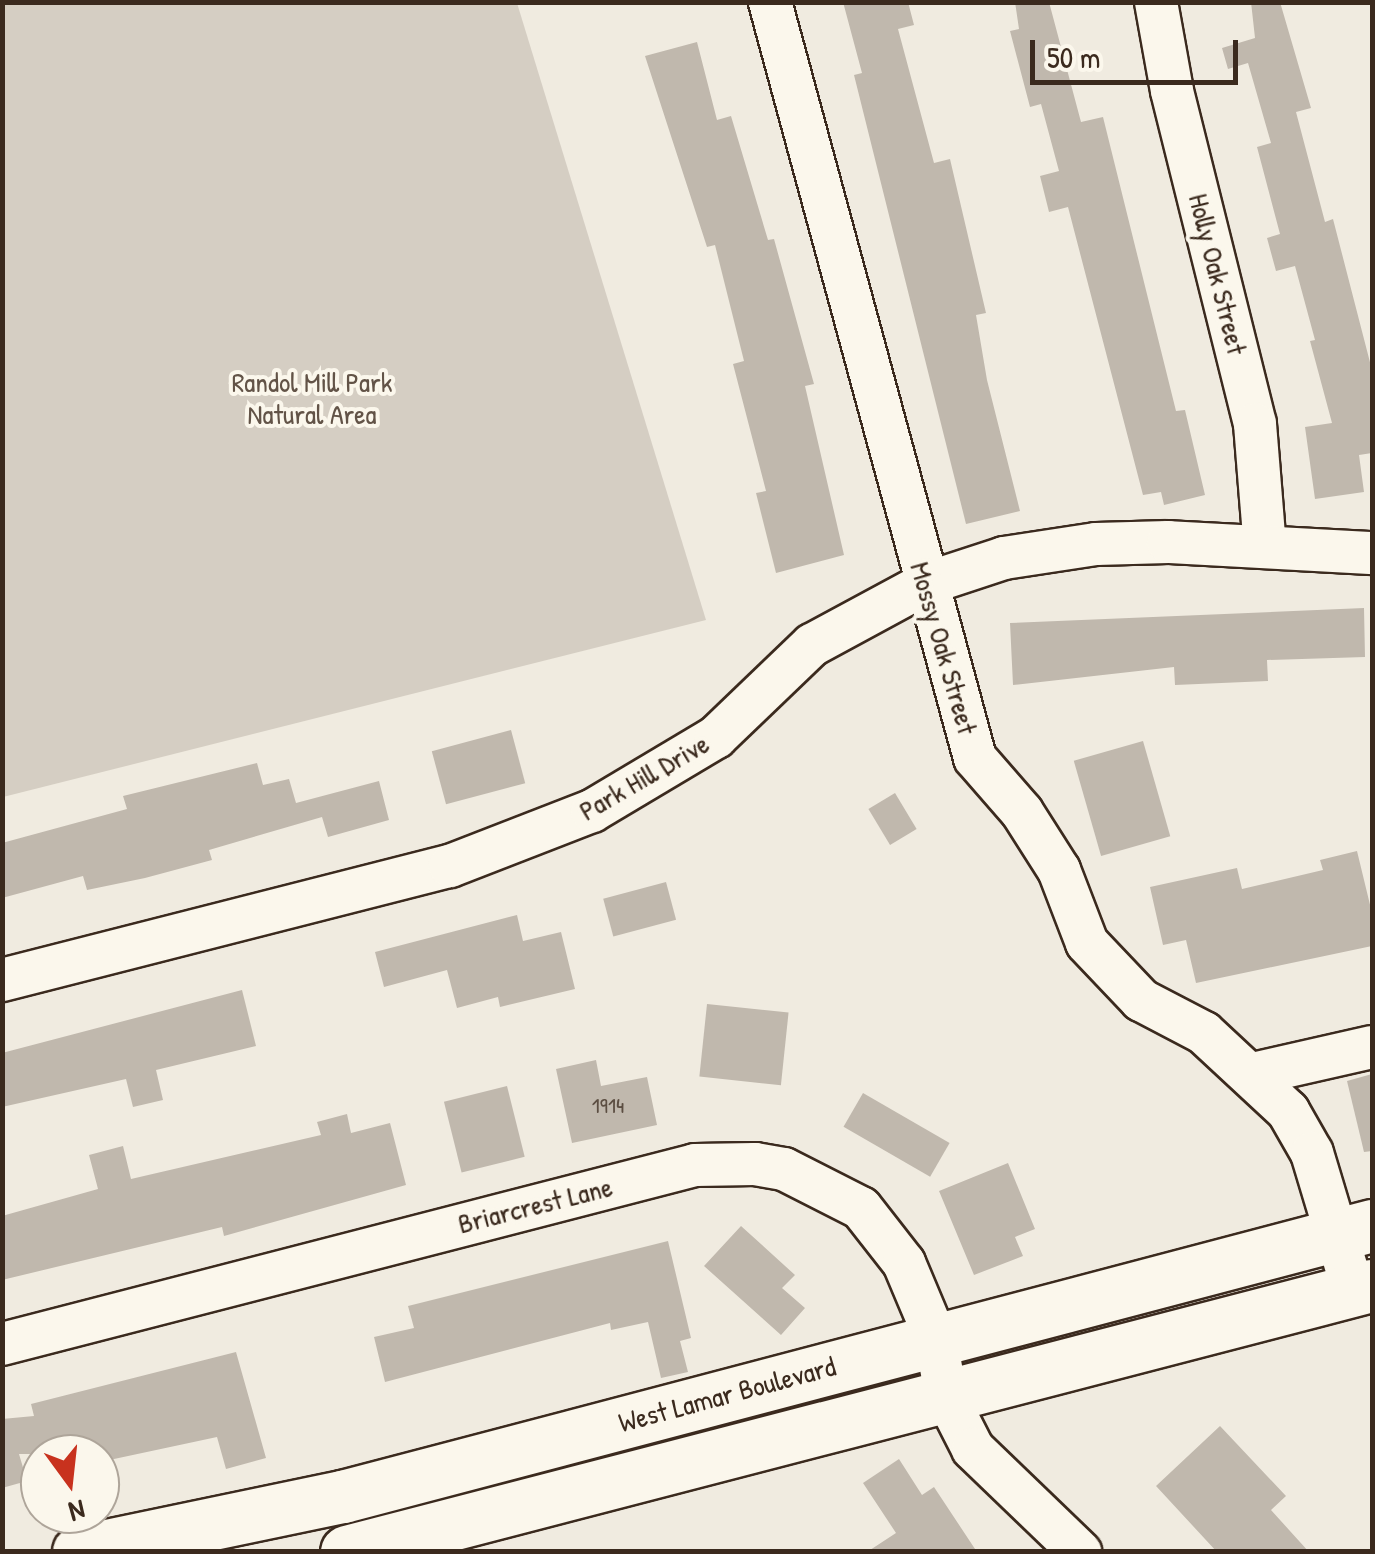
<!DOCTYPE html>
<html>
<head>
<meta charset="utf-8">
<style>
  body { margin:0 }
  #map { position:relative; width:1375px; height:1554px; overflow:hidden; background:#f0ebe0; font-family:"Patrick Hand",sans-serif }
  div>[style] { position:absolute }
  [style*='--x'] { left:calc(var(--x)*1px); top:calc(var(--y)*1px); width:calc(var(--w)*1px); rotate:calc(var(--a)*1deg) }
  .green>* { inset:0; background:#d5cec3 }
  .building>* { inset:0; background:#c0b8ad; transform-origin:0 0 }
  .roads { filter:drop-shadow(2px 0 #3b2a1e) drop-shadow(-2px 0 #3b2a1e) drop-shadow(0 2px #3b2a1e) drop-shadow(0 -2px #3b2a1e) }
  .minor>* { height:42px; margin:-21px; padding:0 21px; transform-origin:21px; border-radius:21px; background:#fbf7ec }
  .major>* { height:52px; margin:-26px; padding:0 26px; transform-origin:26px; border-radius:26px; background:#fbf7ec }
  span { translate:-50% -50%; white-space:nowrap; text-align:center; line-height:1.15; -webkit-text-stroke:8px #fbf7ec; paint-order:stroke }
  .number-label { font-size:22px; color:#5c4e42 }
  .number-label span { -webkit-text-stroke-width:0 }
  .street-label { font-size:28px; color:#3b2a1e }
  .park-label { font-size:28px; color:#625347 }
  .frame { position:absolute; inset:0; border:5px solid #3b2a1e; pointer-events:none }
  .north { position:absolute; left:20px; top:1434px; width:100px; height:100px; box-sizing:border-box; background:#fbf7ec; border:2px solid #aea59a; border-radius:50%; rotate:165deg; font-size:28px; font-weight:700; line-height:40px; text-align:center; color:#3b2a1e }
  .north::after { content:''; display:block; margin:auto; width:35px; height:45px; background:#c8321e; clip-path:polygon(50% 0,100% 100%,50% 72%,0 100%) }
  .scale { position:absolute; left:1030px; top:40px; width:208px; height:45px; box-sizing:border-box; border:5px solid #3b2a1e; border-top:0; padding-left:12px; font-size:30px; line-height:35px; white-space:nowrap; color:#3b2a1e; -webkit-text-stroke:8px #fbf7ec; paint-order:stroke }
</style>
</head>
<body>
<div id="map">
  <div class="green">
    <div style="clip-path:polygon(3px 2px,517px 3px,706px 620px,3px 797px)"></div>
  </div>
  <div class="building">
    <div style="clip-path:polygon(843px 2px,908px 2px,914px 25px,898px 29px,934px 163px,950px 159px,986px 313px,976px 315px,987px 380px,1020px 511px,966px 524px,854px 75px,862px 73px)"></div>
    <div style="clip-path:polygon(1015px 2px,1049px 2px,1081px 122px,1103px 117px,1176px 411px,1185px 410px,1205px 495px,1164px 505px,1161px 492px,1143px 495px,1068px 207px,1049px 212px,1040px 176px,1059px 171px,1041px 104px,1030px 107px,1010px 31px,1019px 29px)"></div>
    <div style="clip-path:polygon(1251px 2px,1280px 2px,1311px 108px,1296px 112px,1325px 222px,1333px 219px,1372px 370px,1372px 453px,1359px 455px,1364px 492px,1315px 499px,1305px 427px,1332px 423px,1310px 341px,1315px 340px,1295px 266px,1276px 271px,1267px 238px,1280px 234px,1257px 147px,1271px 143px,1248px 63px,1228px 69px,1222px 48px,1255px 38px)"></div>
    <div style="clip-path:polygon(697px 42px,717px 120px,731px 116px,768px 240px,774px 239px,814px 384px,805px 386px,844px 555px,776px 573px,756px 493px,766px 491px,733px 364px,744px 361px,715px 245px,707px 247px,645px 56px)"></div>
    <div style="clip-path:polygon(1364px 608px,1365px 657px,1267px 660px,1268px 681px,1175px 685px,1174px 667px,1013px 685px,1010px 623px)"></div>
    <div style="left:511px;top:730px;width:55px;height:82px;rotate:75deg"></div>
    <div style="left:1143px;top:741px;width:99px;height:72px;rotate:74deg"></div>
    <div style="clip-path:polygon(257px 763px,263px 785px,289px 779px,296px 803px,379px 781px,389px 820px,328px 837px,322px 817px,209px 850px,212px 860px,145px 878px,87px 890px,83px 876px,2px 898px,2px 843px,127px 809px,123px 796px)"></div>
    <div style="left:895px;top:793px;width:42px;height:31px;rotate:59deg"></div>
    <div style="clip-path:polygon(1357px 851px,1372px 913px,1372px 946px,1196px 983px,1186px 940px,1163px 945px,1150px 887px,1237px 868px,1242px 889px,1323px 870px,1320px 860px)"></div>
    <div style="left:666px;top:882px;width:39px;height:65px;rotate:75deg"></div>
    <div style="clip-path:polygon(517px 915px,523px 941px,561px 932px,575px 989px,500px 1007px,498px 997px,457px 1008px,447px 970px,384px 987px,375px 952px)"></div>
    <div style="clip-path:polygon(242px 990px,256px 1046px,156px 1070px,163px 1100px,133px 1107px,126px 1079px,2px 1107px,2px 1053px)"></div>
    <div style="left:707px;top:1004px;width:82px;height:73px;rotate:6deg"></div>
    <div style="clip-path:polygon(596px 1060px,601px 1086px,647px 1077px,657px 1125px,572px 1143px,556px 1069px)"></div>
    <div style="clip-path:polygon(1372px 1074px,1372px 1151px,1364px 1152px,1347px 1081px)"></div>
    <div style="left:507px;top:1086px;width:73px;height:65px;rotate:76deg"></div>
    <div style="left:863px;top:1093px;width:100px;height:39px;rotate:30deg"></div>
    <div style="clip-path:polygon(347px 1114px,351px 1133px,390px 1123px,406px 1185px,224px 1236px,222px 1227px,2px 1280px,2px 1216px,98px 1189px,89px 1155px,123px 1146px,131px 1179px,321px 1135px,317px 1122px)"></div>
    <div style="clip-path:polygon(1008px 1163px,1035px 1229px,1015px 1237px,1023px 1256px,974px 1275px,939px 1191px)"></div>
    <div style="clip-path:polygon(741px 1226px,795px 1275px,782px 1288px,805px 1308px,781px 1335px,704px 1266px)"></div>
    <div style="clip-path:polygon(668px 1241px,691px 1338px,680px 1341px,688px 1372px,661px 1378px,648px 1322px,611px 1330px,610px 1323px,385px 1382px,374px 1337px,414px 1328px,408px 1306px)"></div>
    <div style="clip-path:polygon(236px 1352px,266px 1458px,226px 1469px,217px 1437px,100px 1462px,100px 1454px,19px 1454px,27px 1481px,2px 1488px,2px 1419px,34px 1416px,31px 1404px)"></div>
    <div style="clip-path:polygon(1220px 1426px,1286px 1496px,1271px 1510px,1309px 1552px,1217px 1552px,1156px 1486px)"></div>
    <div style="clip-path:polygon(899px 1459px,922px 1495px,934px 1487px,977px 1552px,867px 1552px,896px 1533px,863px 1483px)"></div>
  </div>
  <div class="roads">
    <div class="minor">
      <div style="--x:770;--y:2;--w:783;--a:74.83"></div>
      <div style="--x:975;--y:758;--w:72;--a:49"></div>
      <div style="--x:1022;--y:812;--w:69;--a:57.5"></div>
      <div style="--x:1059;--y:870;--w:78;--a:69"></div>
      <div style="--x:1087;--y:943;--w:79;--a:46.5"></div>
      <div style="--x:1141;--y:1000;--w:71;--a:27.6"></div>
      <div style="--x:1204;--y:1033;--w:115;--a:42.9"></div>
      <div style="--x:1288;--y:1111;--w:48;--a:60.3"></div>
      <div style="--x:1312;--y:1153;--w:143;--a:73.3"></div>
      <div style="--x:1156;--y:2;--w:90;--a:79.8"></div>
      <div style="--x:1172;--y:91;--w:343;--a:76"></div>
      <div style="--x:1255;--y:424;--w:123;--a:85.4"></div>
      <div style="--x:2;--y:980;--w:462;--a:-14.3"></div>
      <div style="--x:450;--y:866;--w:152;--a:-21.2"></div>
      <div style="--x:592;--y:811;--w:144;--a:-30.8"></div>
      <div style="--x:716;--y:737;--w:133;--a:-43.8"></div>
      <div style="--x:812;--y:645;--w:128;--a:-28.4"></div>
      <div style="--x:925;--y:584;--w:83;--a:-18.2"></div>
      <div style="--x:1004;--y:558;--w:93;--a:-8.7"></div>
      <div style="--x:1096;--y:544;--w:72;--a:-1.6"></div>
      <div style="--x:1168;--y:542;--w:204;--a:3.1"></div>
      <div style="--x:1253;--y:1074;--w:122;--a:-12.8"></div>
      <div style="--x:2;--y:1344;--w:716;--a:-14.48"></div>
      <div style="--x:695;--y:1165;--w:60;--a:-1"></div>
      <div style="--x:755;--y:1164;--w:29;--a:10"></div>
      <div style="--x:784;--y:1169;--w:86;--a:26.9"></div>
      <div style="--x:861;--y:1208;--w:70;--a:52"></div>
      <div style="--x:904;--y:1263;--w:82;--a:67.2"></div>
      <div style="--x:936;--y:1339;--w:58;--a:80"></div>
      <div style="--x:946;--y:1396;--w:59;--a:63"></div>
      <div style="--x:973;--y:1449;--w:149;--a:43.9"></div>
    </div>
    <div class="major">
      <div style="--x:79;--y:1552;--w:270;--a:-11.8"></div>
      <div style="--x:343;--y:1497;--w:1064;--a:-14.75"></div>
      <div style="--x:347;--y:1552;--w:1059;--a:-14.55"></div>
    </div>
  </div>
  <div class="number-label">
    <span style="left:608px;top:1106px">1914</span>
  </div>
  <div class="street-label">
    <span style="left:1218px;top:274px;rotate:76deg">Holly Oak Street</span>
    <span style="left:944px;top:648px;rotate:74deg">Mossy Oak Street</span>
    <span style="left:644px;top:777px;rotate:-30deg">Park Hill Drive</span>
    <span style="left:535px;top:1205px;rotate:-14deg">Briarcrest Lane</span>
    <span style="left:727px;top:1394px;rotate:-15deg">West Lamar Boulevard</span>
  </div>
  <div class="park-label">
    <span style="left:312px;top:398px">Randol Mill Park<br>Natural Area</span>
  </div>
  <div class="frame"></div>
  <div class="north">N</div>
  <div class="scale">50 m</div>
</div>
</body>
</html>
